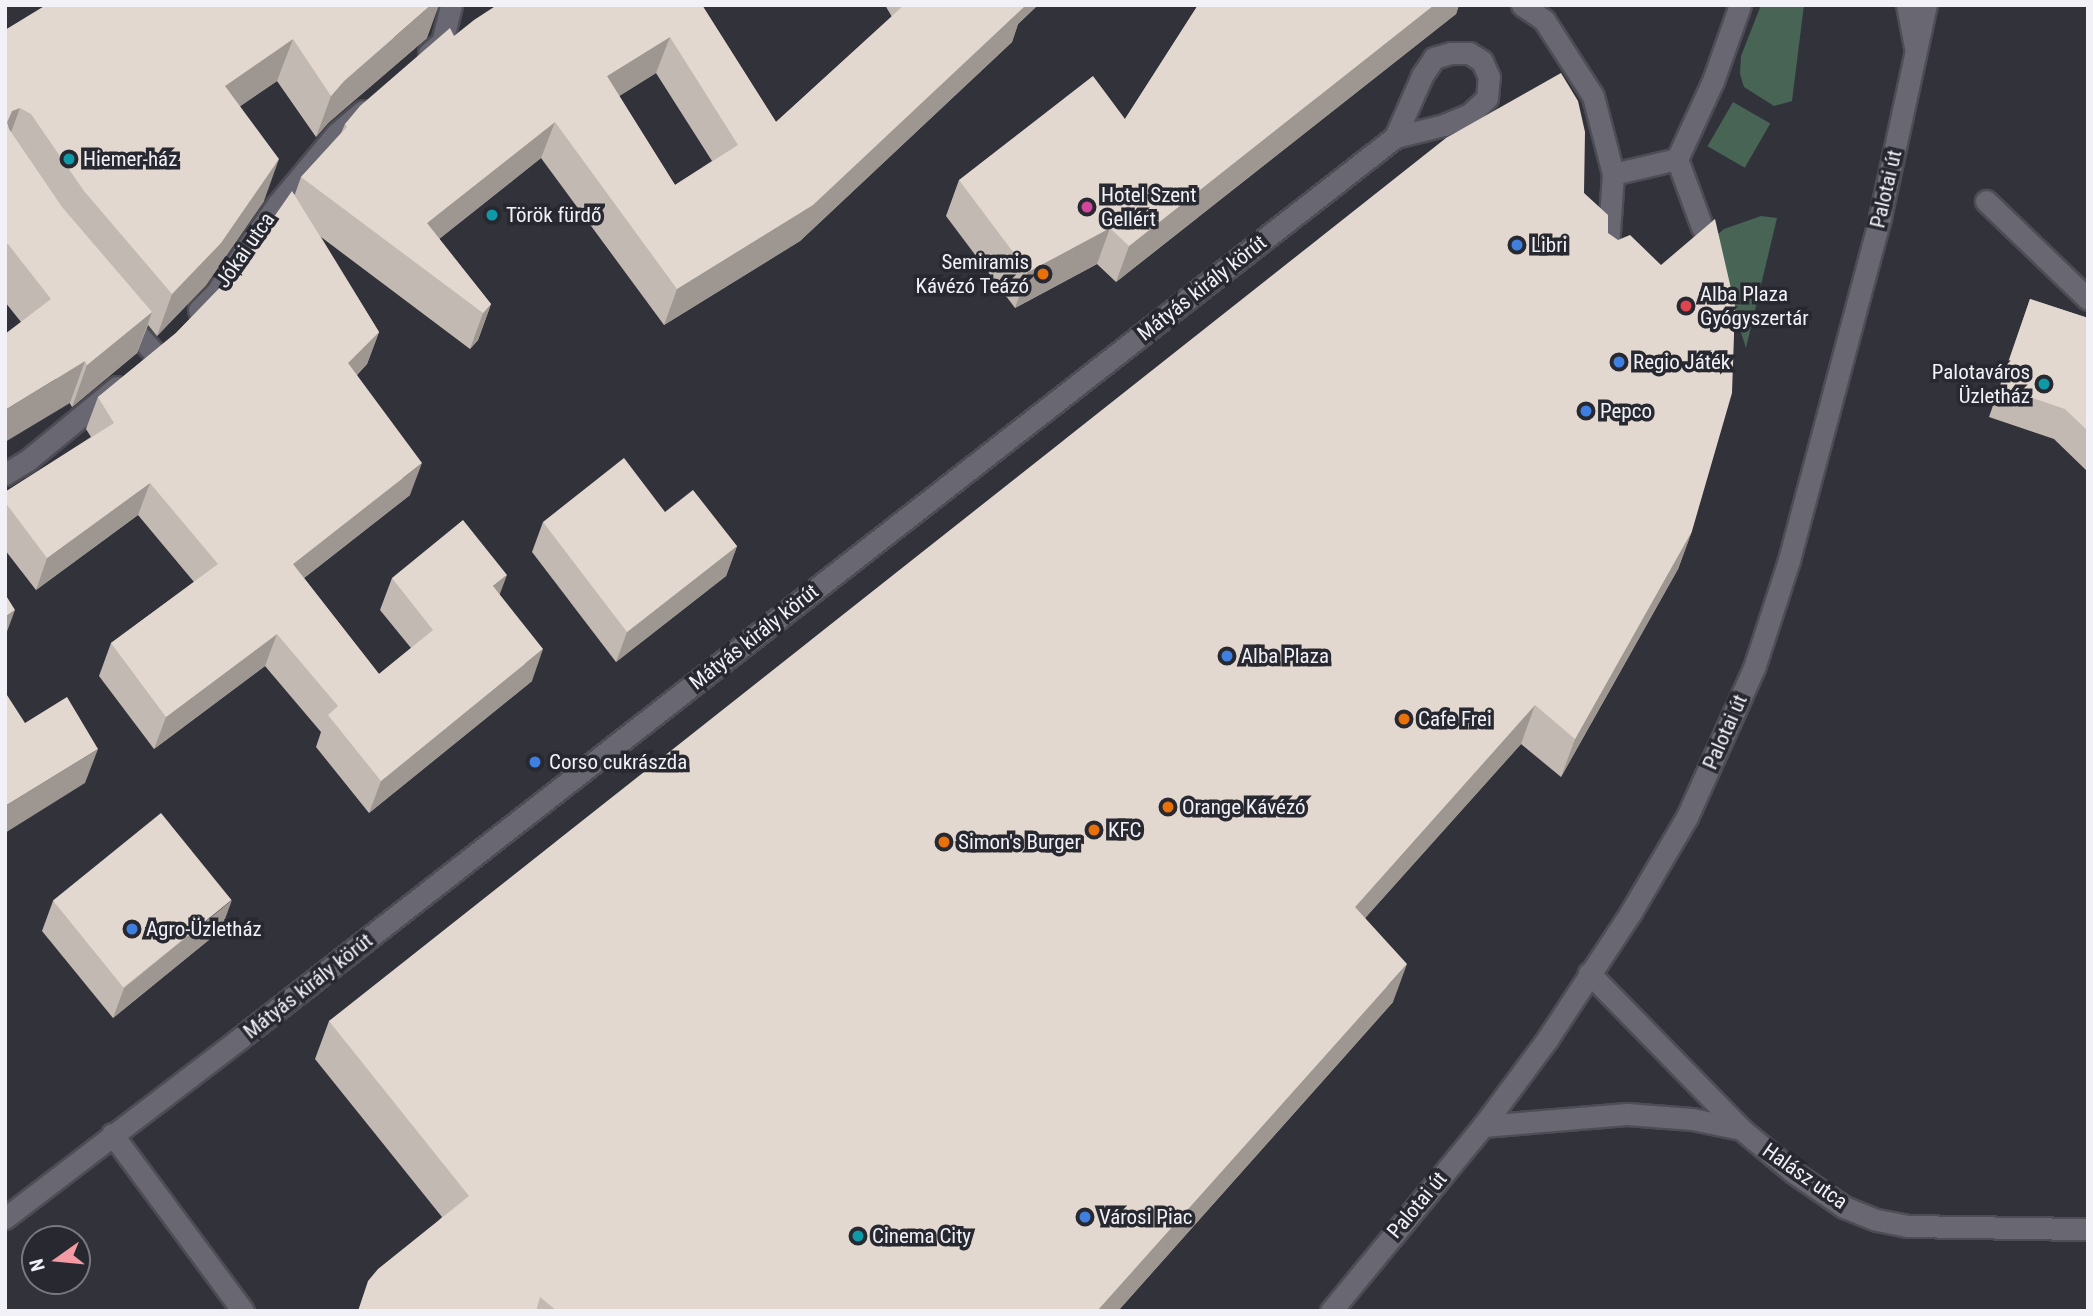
<!DOCTYPE html>
<html>
<head>
<meta charset="utf-8">
<style>
  body { margin:0 }
  #map { position:relative; width:2093px; height:1316px; overflow:hidden; background:#32323b; font-family:"Roboto Condensed",sans-serif }
  div>[style] { position:absolute }
  [style*='--x'] { left:calc(var(--x)*1px); top:calc(var(--y)*1px); width:calc(var(--w)*1px); rotate:calc(var(--a)*1deg) }
  .green>* { inset:0; background:#476455; transform-origin:0 0 }
  .roads { filter:drop-shadow(2px 0 #4e4d55) drop-shadow(-2px 0 #4e4d55) drop-shadow(0 2px #4e4d55) drop-shadow(0 -2px #4e4d55) }
  .lane>* { height:19px; margin:-9.5px; padding:0 9.5px; transform-origin:9.5px; border-radius:9.5px; background:#686772 }
  .street>* { height:21px; margin:-10.5px; padding:0 10.5px; transform-origin:10.5px; border-radius:10.5px; background:#686772 }
  .secondary>* { height:21px; margin:-10.5px; padding:0 10.5px; transform-origin:10.5px; border-radius:10.5px; background:#686772 }
  .wall>* { inset:0; background:#c2bab2 }
  .shaded-wall>* { inset:0; background:#9e9791 }
  .building>* { inset:0; background:#e2d8cf; transform-origin:0 0 }
  .dots>* { width:19px; height:19px; translate:-50% -50%; box-sizing:border-box; border:4px solid #282831; border-radius:50% }
  span { translate:-50% -50%; white-space:nowrap; text-align:center; line-height:1.15; -webkit-text-stroke:7px #282831; paint-order:stroke }
  .poi-label { font-size:21px; color:#f1f1f7 }
  .left { translate:0 -50%; text-align:left }
  .right { translate:-100% -50%; text-align:right }
  .street-label { font-size:21px; color:#f1f1f7 }
  .frame { position:absolute; inset:0; border:7px solid #f1f1f7; pointer-events:none }
  .north { position:absolute; left:21px; top:1225px; width:70px; height:70px; box-sizing:border-box; background:#282831; border:2px solid #787880; border-radius:50%; rotate:255deg; font-size:19px; font-weight:700; line-height:28px; text-align:center; color:#f1f1f7 }
  .north::after { content:''; display:block; margin:auto; width:24px; height:32px; background:#f49aa4; clip-path:polygon(50% 0,100% 100%,50% 72%,0 100%) }
</style>
</head>
<body>
<div id="map">
  <div class="green">
    <div style="clip-path:polygon(1761px 5px,1804px 5px,1792px 101px,1774px 106px,1744px 87px,1740px 74px,1741px 56px)"></div>
    <div style="left:1733px;top:102px;width:43px;height:51px;rotate:30deg"></div>
    <div style="clip-path:polygon(1761px 216px,1777px 218px,1746px 348px,1711px 240px,1724px 229px)"></div>
  </div>
  <div class="roads">
    <div class="lane">
      <div style="--x:1906;--y:5;--w:48;--a:79.2"></div>
    </div>
    <div class="street">
      <div style="--x:1522;--y:5;--w:27;--a:34"></div>
      <div style="--x:1544;--y:20;--w:90;--a:57.2"></div>
      <div style="--x:1593;--y:96;--w:81;--a:75.6"></div>
      <div style="--x:1613;--y:174;--w:87;--a:93.9"></div>
      <div style="--x:429;--y:53;--w:17;--a:-40"></div>
      <div style="--x:442;--y:42;--w:38;--a:-76"></div>
      <div style="--x:1613;--y:174;--w:66;--a:-13.2"></div>
      <div style="--x:1986;--y:201;--w:141;--a:43.9"></div>
      <div style="--x:1702;--y:227;--w:72;--a:-110.2"></div>
      <div style="--x:1677;--y:159;--w:86;--a:-65.2"></div>
      <div style="--x:1713;--y:81;--w:81;--a:-70.4"></div>
      <div style="--x:199;--y:310;--w:24;--a:-45"></div>
      <div style="--x:216;--y:293;--w:107;--a:-55.3"></div>
      <div style="--x:277;--y:205;--w:94;--a:-50.2"></div>
      <div style="--x:337;--y:133;--w:34;--a:-40"></div>
      <div style="--x:125;--y:320;--w:47;--a:48.5"></div>
      <div style="--x:5;--y:474;--w:27;--a:-31"></div>
      <div style="--x:28;--y:460;--w:115;--a:-39.4"></div>
      <div style="--x:1589;--y:973;--w:218;--a:45.7"></div>
      <div style="--x:1741;--y:1129;--w:67;--a:39.6"></div>
      <div style="--x:1793;--y:1172;--w:62;--a:34.5"></div>
      <div style="--x:1844;--y:1207;--w:35;--a:22"></div>
      <div style="--x:1877;--y:1220;--w:32;--a:11"></div>
      <div style="--x:1908;--y:1226;--w:180;--a:1"></div>
      <div style="--x:1483;--y:1126;--w:144;--a:-4.8"></div>
      <div style="--x:1627;--y:1114;--w:65;--a:4.4"></div>
      <div style="--x:1692;--y:1119;--w:50;--a:11.5"></div>
      <div style="--x:112;--y:1134;--w:220;--a:53.5"></div>
      <div style="--x:5;--y:1218;--w:295;--a:-37.4"></div>
      <div style="--x:239;--y:1039;--w:1466;--a:-37.96"></div>
      <div style="--x:1395;--y:137;--w:50;--a:-13.8"></div>
      <div style="--x:1444;--y:125;--w:28;--a:-23"></div>
      <div style="--x:1470;--y:114;--w:23;--a:-43"></div>
      <div style="--x:1487;--y:98;--w:21;--a:-85"></div>
      <div style="--x:1489;--y:77;--w:17;--a:-114"></div>
      <div style="--x:1482;--y:61;--w:15;--a:-148"></div>
      <div style="--x:1469;--y:53;--w:18;--a:180"></div>
      <div style="--x:1451;--y:53;--w:18;--a:164"></div>
      <div style="--x:1434;--y:58;--w:22;--a:124"></div>
      <div style="--x:1422;--y:76;--w:67;--a:113.9"></div>
    </div>
    <div class="secondary">
      <div style="--x:1331;--y:1311;--w:239;--a:-50.6"></div>
      <div style="--x:1483;--y:1126;--w:109;--a:-53.5"></div>
      <div style="--x:1548;--y:1038;--w:151;--a:-56.6"></div>
      <div style="--x:1631;--y:912;--w:110;--a:-59.5"></div>
      <div style="--x:1687;--y:817;--w:163;--a:-65.8"></div>
      <div style="--x:1754;--y:668;--w:114;--a:-72"></div>
      <div style="--x:1789;--y:560;--w:355;--a:-75.1"></div>
      <div style="--x:1880;--y:217;--w:217;--a:-77.8"></div>
    </div>
  </div>
  <div class="wall">
    <div style="clip-path:polygon(evenodd,702px 5px,776px 122px,892px 17px,885px 5px,1038px 5px,1018px 24px,1012px 42px,800px 241px,664px 325px,541px 158px,439px 239px,491px 304px,478px 340px,470px 349px,321px 237px,379px 332px,367px 364px,357px 375px,410px 495px,304px 578px,379px 674px,411px 648px,380px 610px,392px 578px,499px 594px,532px 681px,369px 813px,316px 747px,321px 732px,265px 666px,154px 749px,99px 676px,111px 643px,194px 582px,138px 515px,36px 590px,5px 550px,5px 492px,91px 437px,86px 429px,98px 397px,176px 333px,237px 270px,295px 194px,301px 177px,341px 133px,345px 124px,454px 36px,702px 5px,656px 73px,712px 161px,675px 185px,619px 96px,656px 73px)"></div>
    <div style="clip-path:polygon(1198px 5px,1459px 5px,1456px 14px,1116px 282px,1097px 264px,1015px 308px,946px 216px,959px 180px,1125px 119px)"></div>
    <div style="clip-path:polygon(5px 30px,427px 38px,328px 123px,316px 137px,277px 81px,240px 106px,264px 201px,206px 285px,157px 336px,148px 325px,137px 353px,72px 407px,21px 322px,5px 302px)"></div>
    <div style="clip-path:polygon(1584px 193px,1608px 233px,1692px 531px,1678px 569px,1561px 777px,1521px 744px,1365px 918px,1393px 1002px,1118px 1311px,358px 1311px,442px 1217px,315px 1059px,329px 1021px)"></div>
    <div style="clip-path:polygon(2030px 299px,2088px 318px,2088px 472px,2054px 439px,1989px 417px)"></div>
    <div style="clip-path:polygon(665px 512px,737px 546px,726px 576px,616px 662px,532px 552px,543px 522px)"></div>
    <div style="clip-path:polygon(53px 901px,221px 930px,113px 1018px,42px 931px)"></div>
  </div>
  <div class="shaded-wall">
    <div style="clip-path:polygon(431px 5px,439px 5px,427px 38px,328px 123px,316px 137px,331px 96px,344px 81px)"></div>
    <div style="clip-path:polygon(1018px 5px,1038px 5px,1018px 24px,1012px 42px,800px 241px,664px 325px,677px 289px)"></div>
    <div style="clip-path:polygon(1434px 5px,1459px 5px,1456px 14px,1116px 282px,1129px 246px)"></div>
    <div style="clip-path:polygon(670px 37px,656px 73px,594px 112px,607px 76px)"></div>
    <div style="clip-path:polygon(293px 39px,277px 81px,210px 127px,225px 86px)"></div>
    <div style="clip-path:polygon(20px 108px,5px 149px,5px 127px,12px 111px)"></div>
    <div style="clip-path:polygon(555px 122px,541px 158px,414px 259px,427px 223px)"></div>
    <div style="clip-path:polygon(279px 159px,264px 201px,206px 285px,157px 336px,172px 294px)"></div>
    <div style="clip-path:polygon(1110px 228px,1097px 264px,1015px 308px,1028px 272px)"></div>
    <div style="clip-path:polygon(491px 304px,478px 340px,470px 349px,483px 313px)"></div>
    <div style="clip-path:polygon(152px 312px,137px 353px,72px 407px,87px 365px)"></div>
    <div style="clip-path:polygon(379px 332px,367px 364px,336px 395px,348px 363px)"></div>
    <div style="clip-path:polygon(85px 361px,70px 403px,5px 442px,5px 410px)"></div>
    <div style="clip-path:polygon(422px 463px,410px 495px,281px 596px,293px 564px)"></div>
    <div style="clip-path:polygon(150px 483px,138px 515px,36px 590px,47px 558px)"></div>
    <div style="clip-path:polygon(1692px 531px,1678px 569px,1561px 777px,1575px 739px)"></div>
    <div style="clip-path:polygon(737px 546px,726px 576px,616px 662px,627px 632px)"></div>
    <div style="clip-path:polygon(507px 575px,495px 607px,493px 586px)"></div>
    <div style="clip-path:polygon(15px 610px,5px 637px,5px 617px)"></div>
    <div style="clip-path:polygon(277px 634px,265px 666px,154px 749px,166px 717px)"></div>
    <div style="clip-path:polygon(543px 649px,532px 681px,369px 813px,381px 781px)"></div>
    <div style="clip-path:polygon(1535px 705px,1521px 744px,1341px 945px,1355px 907px)"></div>
    <div style="clip-path:polygon(98px 749px,85px 783px,5px 833px,5px 806px)"></div>
    <div style="clip-path:polygon(232px 900px,221px 930px,113px 1018px,124px 988px)"></div>
    <div style="clip-path:polygon(1407px 964px,1393px 1002px,1118px 1311px,1097px 1311px)"></div>
  </div>
  <div class="building">
    <div style="clip-path:polygon(46px 5px,431px 5px,344px 81px,331px 96px,293px 39px,225px 86px,279px 159px,221px 243px,172px 294px,84px 191px,31px 114px,20px 108px,12px 111px,7px 122px,9px 129px,62px 207px,152px 312px,87px 365px,85px 361px,5px 410px,5px 334px,51px 299px,8px 244px,5px 246px,5px 30px)"></div>
    <div style="clip-path:polygon(evenodd,497px 5px,702px 5px,776px 122px,904px 5px,1024px 5px,1025px 6px,813px 205px,677px 289px,555px 122px,427px 223px,491px 304px,483px 313px,301px 177px,347px 127px,345px 124px,360px 106px,450px 28px,454px 36px,474px 20px,497px 5px,670px 37px,738px 145px,675px 185px,607px 76px,670px 37px)"></div>
    <div style="clip-path:polygon(1198px 5px,1434px 5px,1129px 246px,1110px 228px,1028px 272px,959px 180px,1093px 76px,1125px 119px)"></div>
    <div style="clip-path:polygon(1561px 73px,1578px 101px,1585px 132px,1584px 193px,1608px 215px,1608px 233px,1618px 240px,1630px 235px,1661px 265px,1715px 219px,1735px 306px,1732px 393px,1692px 531px,1575px 739px,1535px 705px,1355px 907px,1407px 964px,1097px 1311px,557px 1311px,540px 1297px,536px 1311px,358px 1311px,368px 1281px,378px 1269px,469px 1196px,329px 1021px,1446px 138px)"></div>
    <div style="clip-path:polygon(292px 191px,379px 332px,348px 363px,422px 463px,293px 564px,379px 674px,433px 630px,392px 578px,463px 520px,507px 575px,493px 586px,543px 649px,381px 781px,328px 715px,338px 706px,277px 634px,166px 717px,111px 643px,218px 564px,150px 483px,47px 558px,5px 502px,5px 492px,114px 423px,98px 397px,176px 333px,237px 270px)"></div>
    <div style="clip-path:polygon(2030px 299px,2088px 318px,2088px 431px,2065px 409px,2000px 387px)"></div>
    <div style="clip-path:polygon(624px 458px,665px 512px,693px 490px,737px 546px,627px 632px,543px 522px)"></div>
    <div style="clip-path:polygon(5px 594px,15px 610px,5px 617px)"></div>
    <div style="clip-path:polygon(5px 692px,25px 723px,67px 697px,98px 749px,5px 806px)"></div>
    <div style="left:161px;top:813px;width:112px;height:139px;rotate:51deg"></div>
  </div>
  <div class="dots">
    <div style="left:69px;top:159px;background:#0f9aa8"></div>
    <div style="left:1087px;top:207px;background:#d1479c"></div>
    <div style="left:492px;top:215px;background:#0f9aa8"></div>
    <div style="left:1517px;top:245px;background:#3f7fe0"></div>
    <div style="left:1043px;top:274px;background:#e8710a"></div>
    <div style="left:1686px;top:306px;background:#e0444e"></div>
    <div style="left:1619px;top:362px;background:#3f7fe0"></div>
    <div style="left:2044px;top:384px;background:#0f9aa8"></div>
    <div style="left:1586px;top:411px;background:#3f7fe0"></div>
    <div style="left:1227px;top:656px;background:#3f7fe0"></div>
    <div style="left:1404px;top:719px;background:#e8710a"></div>
    <div style="left:535px;top:762px;background:#3f7fe0"></div>
    <div style="left:1168px;top:807px;background:#e8710a"></div>
    <div style="left:1094px;top:830px;background:#e8710a"></div>
    <div style="left:944px;top:842px;background:#e8710a"></div>
    <div style="left:132px;top:929px;background:#3f7fe0"></div>
    <div style="left:1085px;top:1217px;background:#3f7fe0"></div>
    <div style="left:858px;top:1236px;background:#0f9aa8"></div>
  </div>
  <div class="poi-label">
    <span class="left" style="left:83px;top:159px">Hiemer-ház</span>
    <span class="left" style="left:1101px;top:207px">Hotel Szent<br>Gellért</span>
    <span class="left" style="left:506px;top:215px">Török fürdő</span>
    <span class="left" style="left:1531px;top:245px">Libri</span>
    <span class="right" style="left:1029px;top:274px">Semiramis<br>Kávézó Teázó</span>
    <span class="left" style="left:1700px;top:306px">Alba Plaza<br>Gyógyszertár</span>
    <span class="left" style="left:1633px;top:362px">Regio Játék</span>
    <span class="right" style="left:2030px;top:384px">Palotaváros<br>Üzletház</span>
    <span class="left" style="left:1600px;top:411px">Pepco</span>
    <span class="left" style="left:1241px;top:656px">Alba Plaza</span>
    <span class="left" style="left:1418px;top:719px">Cafe Frei</span>
    <span class="left" style="left:549px;top:762px">Corso cukrászda</span>
    <span class="left" style="left:1182px;top:807px">Orange Kávézó</span>
    <span class="left" style="left:1108px;top:830px">KFC</span>
    <span class="left" style="left:958px;top:842px">Simon's Burger</span>
    <span class="left" style="left:146px;top:929px">Agro-Üzletház</span>
    <span class="left" style="left:1099px;top:1217px">Városi Piac</span>
    <span class="left" style="left:872px;top:1236px">Cinema City</span>
  </div>
  <div class="street-label">
    <span style="left:1886px;top:189px;rotate:-77deg">Palotai út</span>
    <span style="left:245px;top:250px;rotate:-55deg">Jókai utca</span>
    <span style="left:1202px;top:288px;rotate:-38deg">Mátyás király körút</span>
    <span style="left:754px;top:637px;rotate:-38deg">Mátyás király körút</span>
    <span style="left:1725px;top:732px;rotate:-66deg">Palotai út</span>
    <span style="left:308px;top:986px;rotate:-38deg">Mátyás király körút</span>
    <span style="left:1805px;top:1176px;rotate:35deg">Halász utca</span>
    <span style="left:1417px;top:1205px;rotate:-50deg">Palotai út</span>
  </div>
  <div class="frame"></div>
  <div class="north">N</div>
</div>
</body>
</html>
